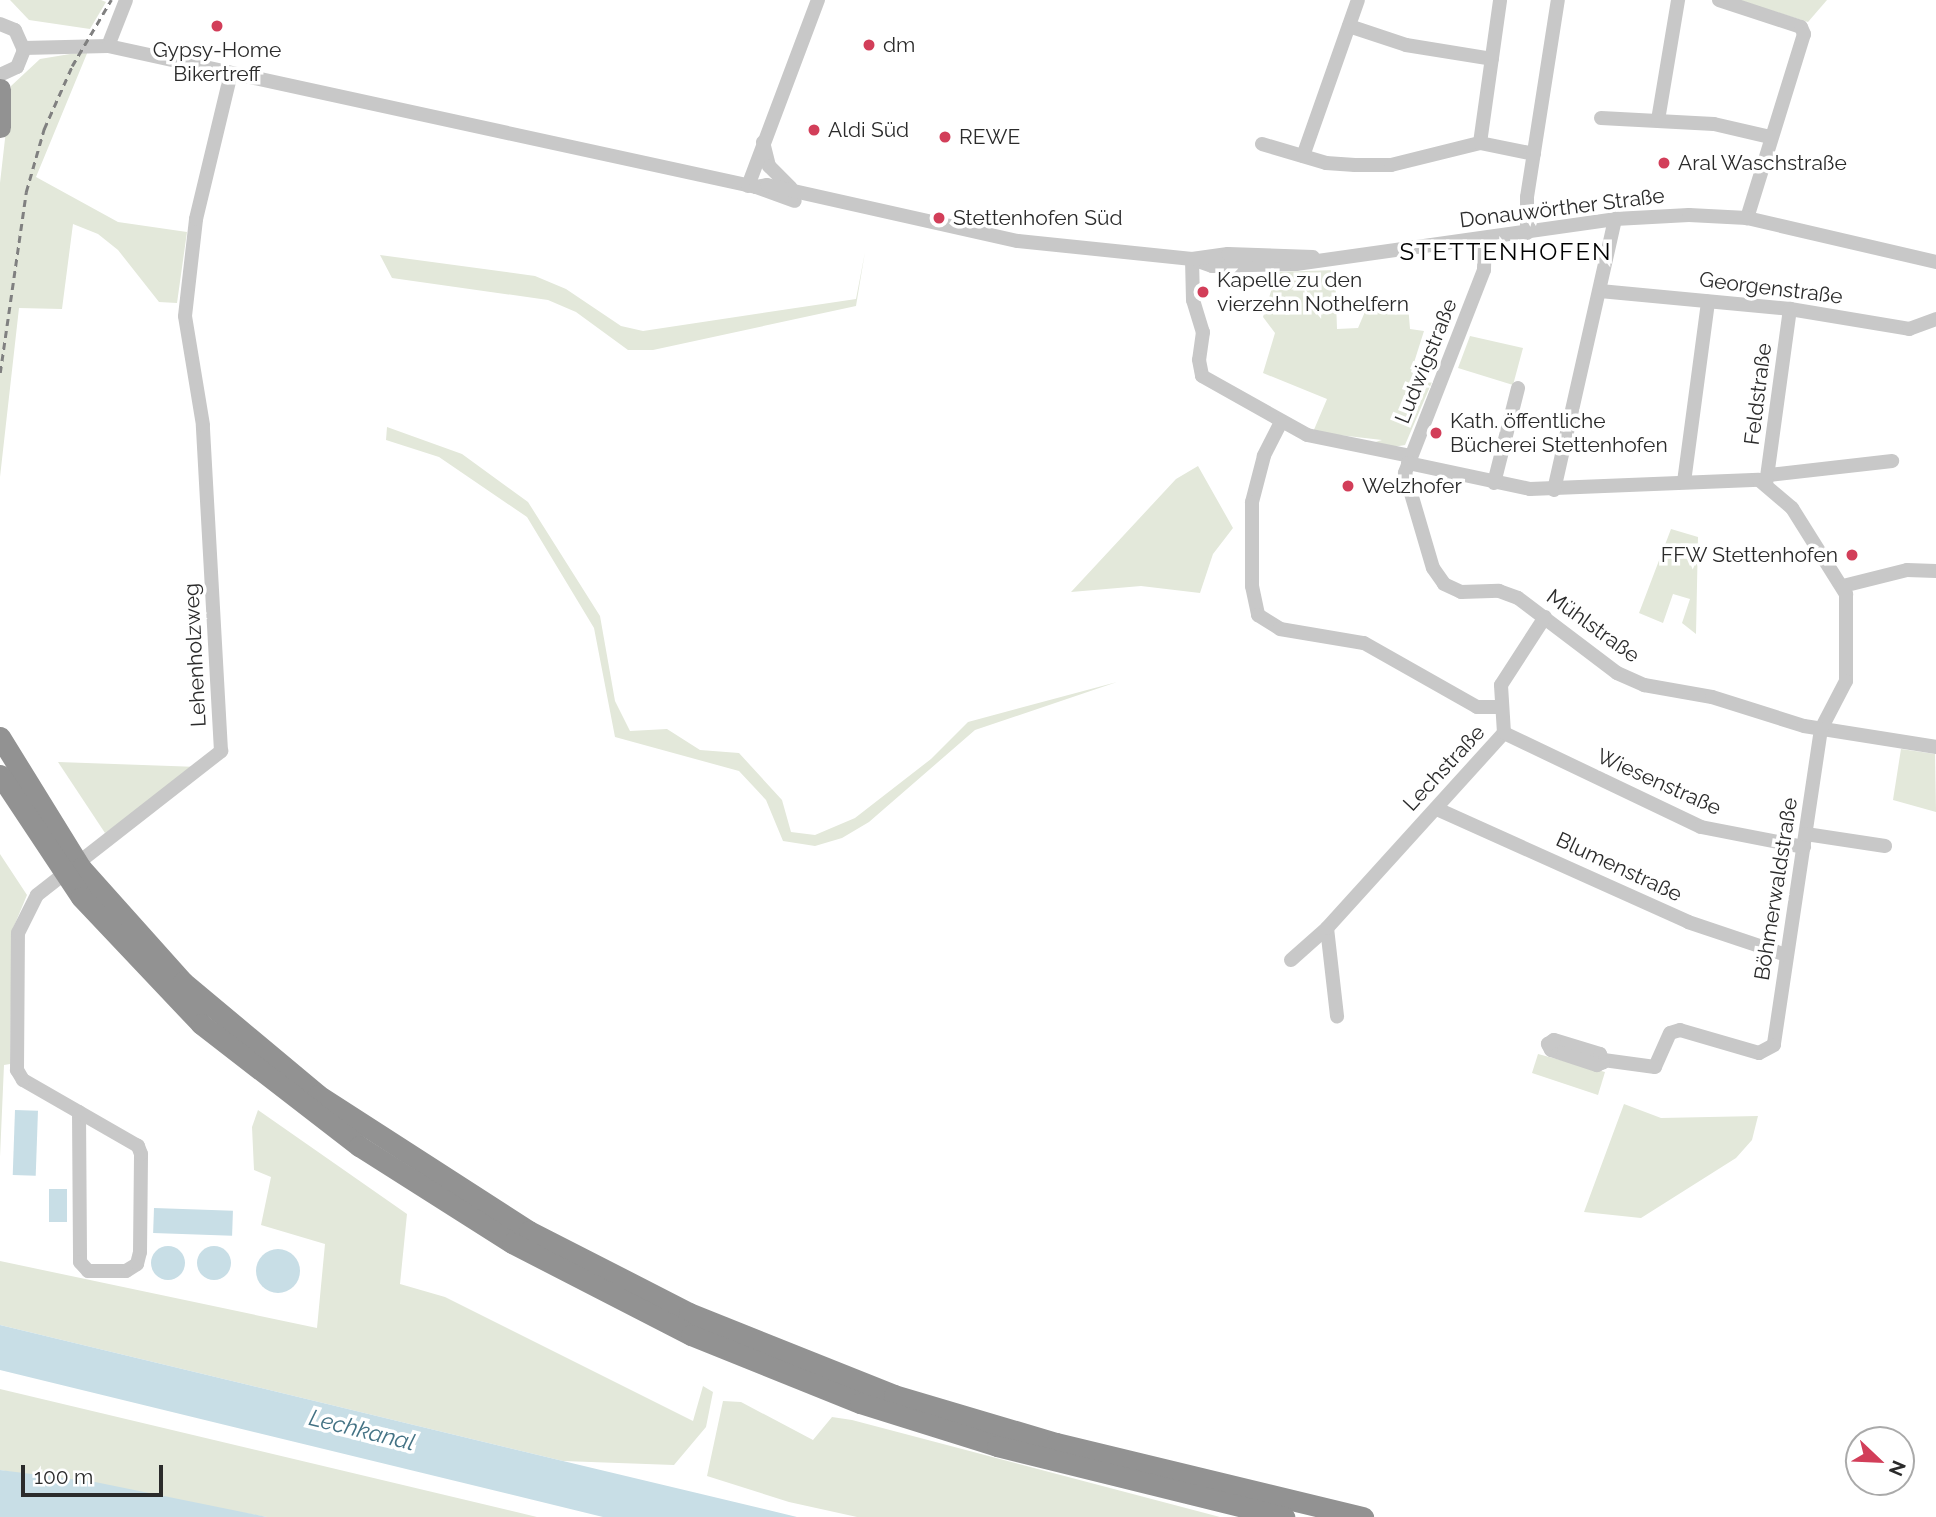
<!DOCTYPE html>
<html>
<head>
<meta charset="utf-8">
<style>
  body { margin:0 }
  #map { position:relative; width:1936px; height:1517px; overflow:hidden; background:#fff; font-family:Raleway,sans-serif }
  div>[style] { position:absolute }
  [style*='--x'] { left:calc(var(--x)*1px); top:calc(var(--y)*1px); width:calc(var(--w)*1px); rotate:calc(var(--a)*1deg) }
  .green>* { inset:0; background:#e3e8da }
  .water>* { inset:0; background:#c8dee6; transform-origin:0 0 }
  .round { border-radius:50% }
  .minor>* { height:14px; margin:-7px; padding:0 7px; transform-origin:7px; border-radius:7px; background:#c8c8c8 }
  .highway>* { height:21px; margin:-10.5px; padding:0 10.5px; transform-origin:10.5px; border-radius:10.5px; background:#929292 }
  .rail>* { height:2.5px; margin-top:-1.25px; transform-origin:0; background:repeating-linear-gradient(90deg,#808080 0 7px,transparent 0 12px) }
  .dots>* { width:19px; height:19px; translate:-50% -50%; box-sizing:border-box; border:4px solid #fff; border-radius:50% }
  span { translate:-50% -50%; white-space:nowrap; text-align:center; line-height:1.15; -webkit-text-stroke:7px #fff; paint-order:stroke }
  .poi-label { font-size:21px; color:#2b2b2b }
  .left { translate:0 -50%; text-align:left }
  .right { translate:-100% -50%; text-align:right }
  .street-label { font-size:21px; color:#2b2b2b }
  .water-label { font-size:23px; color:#437284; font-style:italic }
  .quarter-label { font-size:24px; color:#000; letter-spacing:2px }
  .north { position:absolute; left:1845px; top:1426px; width:70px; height:70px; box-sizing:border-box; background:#fff; border:2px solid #aaa; border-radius:50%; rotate:113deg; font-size:19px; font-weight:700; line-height:28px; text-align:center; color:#2b2b2b }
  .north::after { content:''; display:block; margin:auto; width:24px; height:32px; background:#d23e59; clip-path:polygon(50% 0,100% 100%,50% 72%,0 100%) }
  .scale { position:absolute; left:21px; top:1465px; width:142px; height:32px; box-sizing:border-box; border:4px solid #2b2b2b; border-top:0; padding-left:9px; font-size:21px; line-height:24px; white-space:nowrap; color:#2b2b2b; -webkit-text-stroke:5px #fff; paint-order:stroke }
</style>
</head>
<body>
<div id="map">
  <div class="green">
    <div style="clip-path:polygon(10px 0,101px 0,106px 2px,90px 29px,29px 20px)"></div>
    <div style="clip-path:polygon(1738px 0,1827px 0,1808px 22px)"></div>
    <div style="clip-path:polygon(88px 51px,36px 177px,118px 222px,187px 232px,177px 303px,159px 302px,118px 250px,98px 234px,73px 224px,62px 309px,19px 308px,0 477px,0 183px,11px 86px,40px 59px)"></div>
    <div style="clip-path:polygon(865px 252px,856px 306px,653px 350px,628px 350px,576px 312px,548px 300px,392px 278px,380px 255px,535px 276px,566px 289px,621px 326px,643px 331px,856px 299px)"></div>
    <div style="clip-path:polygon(1335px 270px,1337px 329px,1358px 328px,1367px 307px,1408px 304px,1410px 329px,1424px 331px,1411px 372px,1432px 382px,1405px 445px,1393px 447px,1372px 443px,1382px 440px,1313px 432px,1327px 399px,1263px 373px,1275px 333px,1263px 317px,1277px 272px)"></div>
    <div style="clip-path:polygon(1470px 336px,1523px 348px,1513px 385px,1458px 368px)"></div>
    <div style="clip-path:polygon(387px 427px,462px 454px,528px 502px,600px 616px,615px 701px,630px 731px,667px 729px,700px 750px,739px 753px,782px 800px,791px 832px,815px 835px,855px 818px,931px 759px,968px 722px,1117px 682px,975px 730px,869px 822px,842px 838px,815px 846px,783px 841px,766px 800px,739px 771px,615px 737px,594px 628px,527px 517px,439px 457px,386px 440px)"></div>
    <div style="clip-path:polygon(1198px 466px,1233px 528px,1213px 554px,1200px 593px,1141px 586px,1071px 592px,1176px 479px)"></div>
    <div style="clip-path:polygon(1671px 529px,1698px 537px,1696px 634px,1682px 623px,1690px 599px,1673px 594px,1663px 623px,1639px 613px)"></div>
    <div style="clip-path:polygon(1901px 749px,1935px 754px,1936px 812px,1893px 800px)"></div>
    <div style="clip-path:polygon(58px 762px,199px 767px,105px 833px)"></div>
    <div style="clip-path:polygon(0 854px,27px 895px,12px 931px,10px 1064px,4px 1065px,0 1157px)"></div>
    <div style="clip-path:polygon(1538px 1054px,1605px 1072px,1598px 1095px,1532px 1073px)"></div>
    <div style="clip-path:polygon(1624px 1104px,1661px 1118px,1758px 1116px,1752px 1140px,1736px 1158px,1641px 1218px,1584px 1212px)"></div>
    <div style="clip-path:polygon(258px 1110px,407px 1214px,400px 1284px,445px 1297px,693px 1421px,703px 1386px,713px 1392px,706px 1427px,674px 1465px,563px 1461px,0 1325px,0 1261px,317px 1328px,325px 1244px,261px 1225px,271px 1177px,254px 1170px,252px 1127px)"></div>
    <div style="clip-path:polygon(0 1389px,537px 1517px,267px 1517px,0 1470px)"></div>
    <div style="clip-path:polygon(723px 1401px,741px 1402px,813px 1440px,832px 1417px,852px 1420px,1220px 1517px,857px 1517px,789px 1502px,707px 1476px)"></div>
  </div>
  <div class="water">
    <div style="left:15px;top:1110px;width:23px;height:65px;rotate:2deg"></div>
    <div style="left:49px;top:1189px;width:18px;height:33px"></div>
    <div style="left:154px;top:1208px;width:79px;height:25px;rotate:2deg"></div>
    <div class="round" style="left:151px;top:1246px;width:34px;height:34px"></div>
    <div class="round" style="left:197px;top:1246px;width:34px;height:34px"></div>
    <div class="round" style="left:256px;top:1249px;width:44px;height:44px"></div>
    <div style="clip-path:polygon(0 1325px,563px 1461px,797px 1517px,603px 1517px,0 1370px)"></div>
    <div style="clip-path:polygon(0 1470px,95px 1482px,267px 1517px,0 1517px)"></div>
  </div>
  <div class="minor">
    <div style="--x:1719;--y:0;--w:86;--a:18.2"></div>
    <div style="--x:1801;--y:27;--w:8;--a:67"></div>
    <div style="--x:1804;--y:34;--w:193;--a:107.2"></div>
    <div style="--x:0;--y:24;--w:16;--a:22"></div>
    <div style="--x:15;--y:30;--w:22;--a:66"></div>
    <div style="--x:24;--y:50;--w:18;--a:112"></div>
    <div style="--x:17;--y:67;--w:19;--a:155"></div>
    <div style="--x:1349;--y:26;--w:60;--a:18.4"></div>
    <div style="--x:1406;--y:45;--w:87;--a:9.2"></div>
    <div style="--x:108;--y:46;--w:49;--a:-68.6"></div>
    <div style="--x:23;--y:48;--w:85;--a:-1.3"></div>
    <div style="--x:108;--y:46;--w:663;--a:12.28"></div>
    <div style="--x:756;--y:187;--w:41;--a:19.7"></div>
    <div style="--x:1601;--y:118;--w:113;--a:3"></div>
    <div style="--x:1714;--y:124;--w:57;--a:13.1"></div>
    <div style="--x:1658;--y:120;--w:122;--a:-80.5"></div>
    <div style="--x:763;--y:142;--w:25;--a:76"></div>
    <div style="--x:769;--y:166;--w:31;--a:45"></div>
    <div style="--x:1480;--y:143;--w:144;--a:-82"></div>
    <div style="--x:1262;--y:144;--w:67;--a:16.5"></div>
    <div style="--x:1326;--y:163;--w:29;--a:4"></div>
    <div style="--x:1355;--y:165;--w:36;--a:0"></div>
    <div style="--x:1391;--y:165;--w:92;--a:-13.9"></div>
    <div style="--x:1480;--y:143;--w:55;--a:11.5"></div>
    <div style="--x:1303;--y:156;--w:165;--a:-70.6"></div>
    <div style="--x:748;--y:186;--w:199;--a:-69.4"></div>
    <div style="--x:756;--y:187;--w:11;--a:-10"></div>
    <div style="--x:767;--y:185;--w:257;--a:12.6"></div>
    <div style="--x:1018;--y:241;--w:175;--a:5.9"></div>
    <div style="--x:1192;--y:259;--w:21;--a:19"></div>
    <div style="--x:1212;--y:266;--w:84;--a:-1.4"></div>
    <div style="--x:1296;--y:264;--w:322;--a:-8"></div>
    <div style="--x:1615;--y:219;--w:74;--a:-3.1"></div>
    <div style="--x:1689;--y:215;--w:58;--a:3"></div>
    <div style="--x:1747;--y:218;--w:194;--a:13.1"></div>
    <div style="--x:1527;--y:233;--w:36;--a:-90"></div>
    <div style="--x:1527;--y:197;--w:199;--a:-81.1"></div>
    <div style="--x:1485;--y:240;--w:30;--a:92"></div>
    <div style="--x:1484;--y:270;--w:218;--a:111.3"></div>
    <div style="--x:1405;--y:473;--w:99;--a:73.6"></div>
    <div style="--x:1433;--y:568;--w:19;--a:55"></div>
    <div style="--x:1444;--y:584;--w:19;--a:25"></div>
    <div style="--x:1461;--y:592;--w:38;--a:-2"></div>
    <div style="--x:1499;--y:591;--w:20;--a:20"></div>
    <div style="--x:1518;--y:598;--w:124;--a:37.1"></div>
    <div style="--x:1617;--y:673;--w:30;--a:24"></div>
    <div style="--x:1644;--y:685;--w:69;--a:10"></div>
    <div style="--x:1712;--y:697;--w:96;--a:17.5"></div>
    <div style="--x:1804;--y:726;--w:134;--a:9"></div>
    <div style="--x:1192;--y:259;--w:41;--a:88.6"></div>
    <div style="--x:1193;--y:300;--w:34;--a:73"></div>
    <div style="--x:1203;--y:332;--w:28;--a:98"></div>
    <div style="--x:1199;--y:360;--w:16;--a:79"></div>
    <div style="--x:1202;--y:376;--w:120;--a:29.3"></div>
    <div style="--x:1307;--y:435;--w:105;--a:11.5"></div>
    <div style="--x:1192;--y:259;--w:36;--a:-8"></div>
    <div style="--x:1228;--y:254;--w:85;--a:2"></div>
    <div style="--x:1600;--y:291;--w:191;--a:5.4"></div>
    <div style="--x:1790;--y:309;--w:121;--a:9.5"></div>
    <div style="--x:1909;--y:329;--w:29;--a:-20"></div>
    <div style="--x:1281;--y:422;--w:38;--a:117"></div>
    <div style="--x:1264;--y:456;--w:48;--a:104.6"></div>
    <div style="--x:1252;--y:502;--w:84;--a:90"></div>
    <div style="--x:1252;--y:586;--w:30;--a:78"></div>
    <div style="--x:1258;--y:615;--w:26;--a:32"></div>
    <div style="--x:1280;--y:629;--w:85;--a:9.5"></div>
    <div style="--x:1364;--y:643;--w:130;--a:29.5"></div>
    <div style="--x:1477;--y:707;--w:22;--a:0"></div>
    <div style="--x:1408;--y:463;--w:125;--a:12"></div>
    <div style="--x:1530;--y:489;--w:229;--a:-2.3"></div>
    <div style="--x:1759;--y:480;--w:43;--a:40.3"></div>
    <div style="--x:1792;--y:508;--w:102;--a:57.9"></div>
    <div style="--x:1846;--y:594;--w:87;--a:90"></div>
    <div style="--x:1846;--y:681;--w:54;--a:117.5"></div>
    <div style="--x:1821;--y:729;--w:319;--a:98.5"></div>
    <div style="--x:1774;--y:1045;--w:17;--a:152"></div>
    <div style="--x:1759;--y:1053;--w:82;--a:-163.8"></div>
    <div style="--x:1680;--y:1030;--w:10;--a:163"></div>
    <div style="--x:1670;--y:1033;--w:37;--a:114"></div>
    <div style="--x:1655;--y:1067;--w:52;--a:-172.3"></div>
    <div style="--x:1769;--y:475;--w:124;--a:-6.5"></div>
    <div style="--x:1684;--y:482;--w:182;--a:-82.4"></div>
    <div style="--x:1494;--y:483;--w:98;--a:-75.8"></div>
    <div style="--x:1766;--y:484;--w:177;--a:-82.2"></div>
    <div style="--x:1554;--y:490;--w:278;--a:-77.3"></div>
    <div style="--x:1843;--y:586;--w:66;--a:-14"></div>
    <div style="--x:1907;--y:570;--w:29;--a:2"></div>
    <div style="--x:1504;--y:733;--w:218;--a:25.5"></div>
    <div style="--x:1701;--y:827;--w:105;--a:11"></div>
    <div style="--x:1437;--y:809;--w:275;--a:24.2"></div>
    <div style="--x:1688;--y:922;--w:103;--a:18.6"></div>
    <div style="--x:1806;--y:834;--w:80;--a:8.6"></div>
    <div style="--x:1327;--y:928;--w:89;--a:83.5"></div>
    <div style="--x:1291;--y:960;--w:48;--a:-41.6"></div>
    <div style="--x:1327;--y:928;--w:263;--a:-47.8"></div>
    <div style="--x:1504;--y:733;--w:48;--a:-93.6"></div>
    <div style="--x:1501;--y:685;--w:81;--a:-57.1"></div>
    <div style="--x:1554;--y:1040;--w:48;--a:16.9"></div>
    <div style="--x:1600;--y:1054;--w:9;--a:69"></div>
    <div style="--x:1603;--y:1062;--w:7;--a:153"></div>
    <div style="--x:1597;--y:1065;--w:48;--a:-161.9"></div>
    <div style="--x:1551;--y:1050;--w:7;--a:-117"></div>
    <div style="--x:1548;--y:1044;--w:7;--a:-34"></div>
    <div style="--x:79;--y:1112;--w:150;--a:89.6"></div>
    <div style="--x:80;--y:1262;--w:12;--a:48"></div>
    <div style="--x:88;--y:1271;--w:38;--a:0"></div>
    <div style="--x:126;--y:1271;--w:13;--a:-32"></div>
    <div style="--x:137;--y:1264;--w:12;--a:-76"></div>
    <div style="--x:140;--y:1252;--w:98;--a:-89.4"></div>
    <div style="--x:141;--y:1154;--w:9;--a:-111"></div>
    <div style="--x:138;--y:1146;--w:133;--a:-150.1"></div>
    <div style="--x:23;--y:1080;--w:12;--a:-121"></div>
    <div style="--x:17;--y:1070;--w:137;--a:-89.6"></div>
    <div style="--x:18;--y:933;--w:42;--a:-63.4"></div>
    <div style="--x:37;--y:895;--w:234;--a:-38"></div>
    <div style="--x:221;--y:751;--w:326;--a:-93.2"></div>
    <div style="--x:203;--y:425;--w:110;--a:-99.4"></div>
    <div style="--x:185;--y:316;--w:98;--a:-83.5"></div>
    <div style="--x:196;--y:219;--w:150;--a:-76.5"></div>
  </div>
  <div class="highway">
    <div style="--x:0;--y:89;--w:38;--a:90"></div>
    <div style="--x:0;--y:737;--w:154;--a:58.3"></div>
    <div style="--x:81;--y:868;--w:153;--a:48.2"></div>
    <div style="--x:183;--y:982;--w:176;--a:39.9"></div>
    <div style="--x:318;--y:1095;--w:251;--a:32.8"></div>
    <div style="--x:529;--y:1231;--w:180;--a:27.1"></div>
    <div style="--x:689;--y:1313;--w:221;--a:21.8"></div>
    <div style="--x:894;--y:1395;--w:169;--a:16.5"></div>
    <div style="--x:1056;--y:1443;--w:316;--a:13.6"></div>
    <div style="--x:0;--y:775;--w:146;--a:56.4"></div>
    <div style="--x:81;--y:897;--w:175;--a:46.6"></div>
    <div style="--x:201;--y:1024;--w:200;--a:37.7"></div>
    <div style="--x:359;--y:1146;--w:181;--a:32.4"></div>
    <div style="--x:512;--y:1243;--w:201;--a:27.2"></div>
    <div style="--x:691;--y:1335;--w:182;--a:21.9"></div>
    <div style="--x:860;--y:1403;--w:144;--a:17.4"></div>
    <div style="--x:997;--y:1446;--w:296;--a:13.9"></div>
  </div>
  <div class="rail">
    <div style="--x:0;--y:373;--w:183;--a:-81.8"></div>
    <div style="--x:26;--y:192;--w:66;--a:-74.1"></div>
    <div style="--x:44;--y:129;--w:69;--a:-66"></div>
    <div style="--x:72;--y:66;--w:77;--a:-59.4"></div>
  </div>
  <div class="dots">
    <div style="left:217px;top:26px;background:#d23e59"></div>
    <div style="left:869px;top:45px;background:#d23e59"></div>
    <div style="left:814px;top:130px;background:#d23e59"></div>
    <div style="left:945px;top:137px;background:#d23e59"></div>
    <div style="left:1664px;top:163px;background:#d23e59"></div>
    <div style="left:939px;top:218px;background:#d23e59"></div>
    <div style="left:1203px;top:292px;background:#d23e59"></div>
    <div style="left:1436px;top:433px;background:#d23e59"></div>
    <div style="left:1348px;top:486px;background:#d23e59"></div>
    <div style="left:1852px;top:555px;background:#d23e59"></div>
  </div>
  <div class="poi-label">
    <span class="left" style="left:883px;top:45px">dm</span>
    <span style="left:217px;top:62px">Gypsy-Home<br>Bikertreff</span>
    <span class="left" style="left:828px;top:130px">Aldi Süd</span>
    <span class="left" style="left:959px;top:137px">REWE</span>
    <span class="left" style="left:1678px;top:163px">Aral Waschstraße</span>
    <span class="left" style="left:953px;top:218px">Stettenhofen Süd</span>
    <span class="left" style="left:1217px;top:292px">Kapelle zu den<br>vierzehn Nothelfern</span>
    <span class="left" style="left:1450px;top:433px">Kath. öffentliche<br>Bücherei Stettenhofen</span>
    <span class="left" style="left:1362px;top:486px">Welzhofer</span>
    <span class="right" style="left:1838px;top:555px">FFW Stettenhofen</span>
  </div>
  <div class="street-label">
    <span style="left:1562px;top:208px;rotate:-7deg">Donauwörther Straße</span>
    <span style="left:1771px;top:288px;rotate:7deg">Georgenstraße</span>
    <span style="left:1426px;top:361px;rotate:-68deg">Ludwigstraße</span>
    <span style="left:1758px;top:394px;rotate:-83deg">Feldstraße</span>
    <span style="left:1593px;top:626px;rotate:36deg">Mühlstraße</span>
    <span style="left:195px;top:655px;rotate:-93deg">Lehenholzweg</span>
    <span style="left:1444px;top:768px;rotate:-47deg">Lechstraße</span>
    <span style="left:1659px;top:782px;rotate:24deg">Wiesenstraße</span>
    <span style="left:1619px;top:867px;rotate:25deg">Blumenstraße</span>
    <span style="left:1776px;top:889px;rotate:-81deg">Böhmerwaldstraße</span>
  </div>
  <div class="water-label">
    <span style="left:362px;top:1430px;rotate:14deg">Lechkanal</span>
  </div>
  <div class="quarter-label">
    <span style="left:1506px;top:252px">STETTENHOFEN</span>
  </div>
  <div class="north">N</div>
  <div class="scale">100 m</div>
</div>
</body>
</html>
